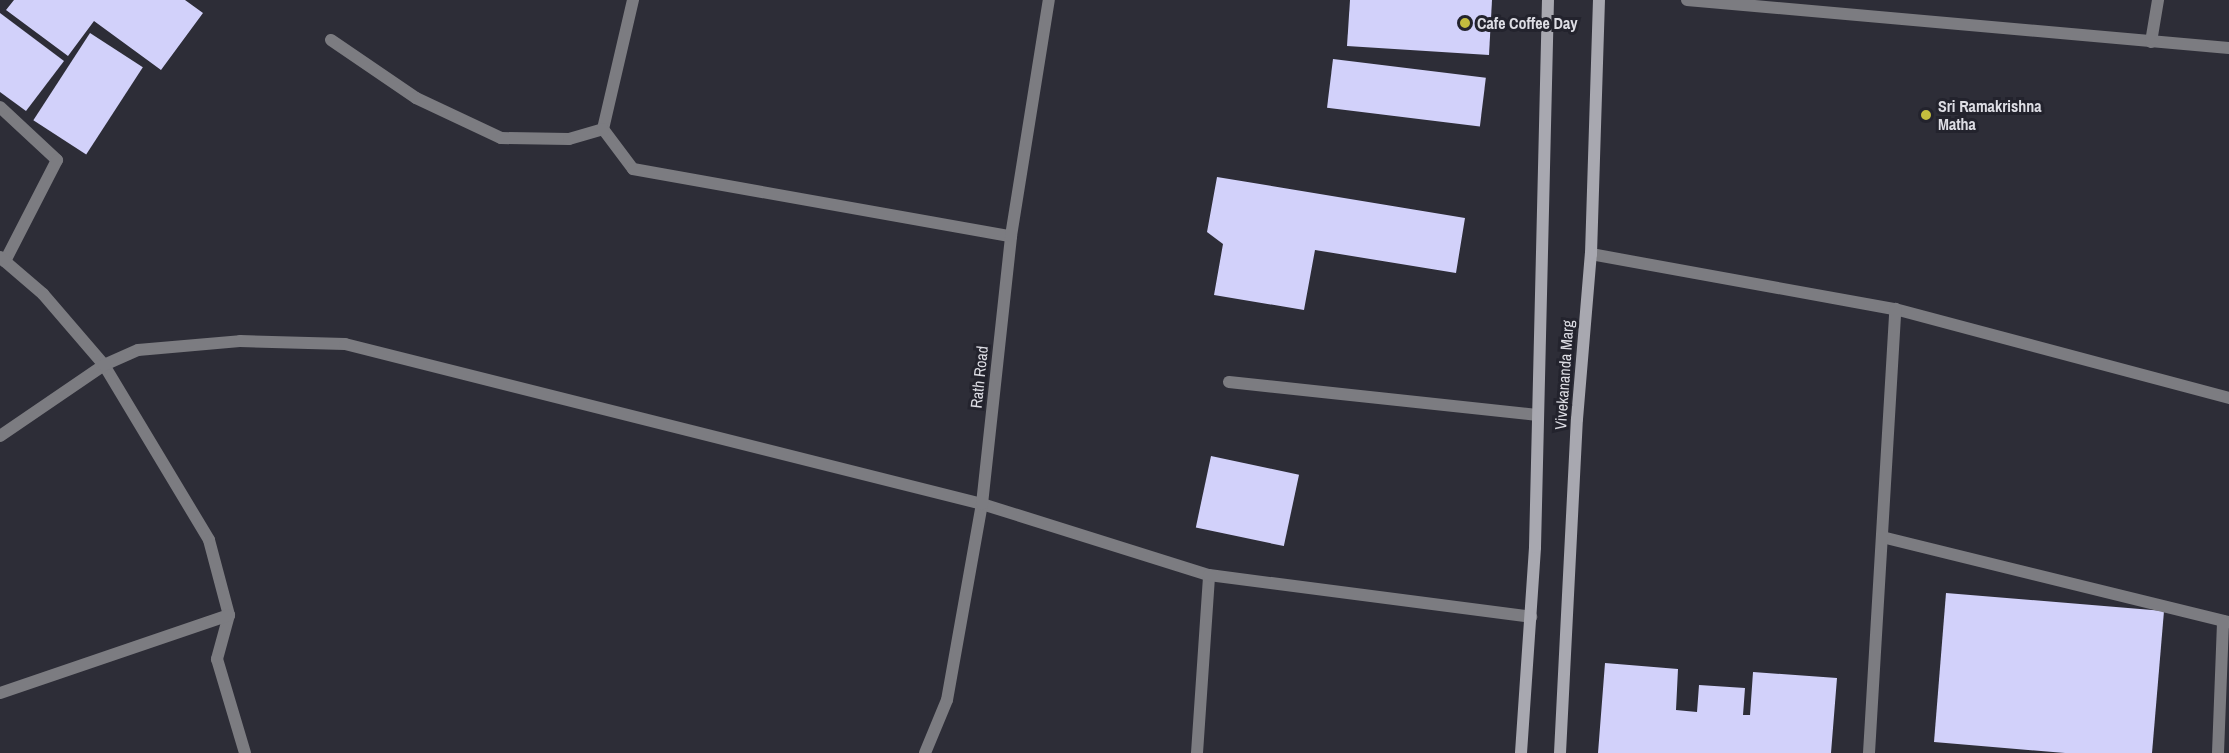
<!DOCTYPE html>
<html>
<head>
<meta charset="utf-8">
<style>
  body { margin:0 }
  #map { position:relative; width:2229px; height:753px; overflow:hidden; background:#2d2d37; font-family:"Archivo Narrow",sans-serif }
  div>[style] { position:absolute }
  [style*='--x'] { left:calc(var(--x)*1px); top:calc(var(--y)*1px); width:calc(var(--w)*1px); rotate:calc(var(--a)*1deg) }
  .building>* { inset:0; background:#d2d1fa; transform-origin:0 0 }
  .service>* { height:12px; margin:-6px; padding:0 6px; transform-origin:6px; border-radius:6px; background:#7c7c81 }
  .minor>* { height:12px; margin:-6px; padding:0 6px; transform-origin:6px; border-radius:6px; background:#7c7c81 }
  .tertiary>* { height:12px; margin:-6px; padding:0 6px; transform-origin:6px; border-radius:6px; background:#7c7c81 }
  .secondary>* { height:12px; margin:-6px; padding:0 6px; transform-origin:6px; border-radius:6px; background:#a8a8b0 }
  .dots>* { width:16px; height:16px; translate:-50% -50%; box-sizing:border-box; border:3px solid #23232d; border-radius:50% }
  span { translate:-50% -50%; white-space:nowrap; text-align:center; line-height:1.15; -webkit-text-stroke:6px #23232d; paint-order:stroke }
  .poi-label { font-size:16px; color:#dddde4; font-weight:700 }
  .left { translate:0 -50%; text-align:left }
  .street-label { font-size:16px; color:#dddde4 }
</style>
</head>
<body>
<div id="map">
  <div class="building">
    <div style="clip-path:polygon(14px 0,185px 0,203px 13px,161px 70px,94px 21px,68px 56px,6px 10px)"></div>
    <div style="clip-path:polygon(1350px 0,1492px 0,1489px 55px,1347px 46px)"></div>
    <div style="clip-path:polygon(0 13px,64px 61px,26px 111px,0 92px)"></div>
    <div style="left:90px;top:33px;width:63px;height:104px;rotate:33deg"></div>
    <div style="left:1333px;top:59px;width:154px;height:49px;rotate:7deg"></div>
    <div style="clip-path:polygon(1217px 177px,1465px 218px,1456px 273px,1315px 250px,1304px 310px,1214px 295px,1223px 244px,1207px 232px)"></div>
    <div style="left:1211px;top:456px;width:90px;height:73px;rotate:12deg"></div>
    <div style="clip-path:polygon(1946px 593px,2164px 611px,2152px 753px,2065px 753px,1934px 742px)"></div>
    <div style="clip-path:polygon(1605px 663px,1678px 669px,1676px 710px,1697px 712px,1699px 685px,1745px 688px,1743px 715px,1750px 715px,1753px 672px,1837px 678px,1831px 753px,1598px 753px)"></div>
  </div>
  <div class="service">
    <div style="--x:1687;--y:0;--w:544;--a:5.06"></div>
    <div style="--x:2151;--y:42;--w:43;--a:-80.5"></div>
  </div>
  <div class="minor">
    <div style="--x:633;--y:0;--w:132;--a:103.1"></div>
    <div style="--x:603;--y:129;--w:50;--a:53.1"></div>
    <div style="--x:633;--y:169;--w:384;--a:10.1"></div>
    <div style="--x:331;--y:40;--w:103;--a:34.3"></div>
    <div style="--x:416;--y:98;--w:94;--a:25.2"></div>
    <div style="--x:501;--y:138;--w:68;--a:0.8"></div>
    <div style="--x:569;--y:139;--w:35;--a:-16"></div>
    <div style="--x:0;--y:107;--w:78;--a:42.9"></div>
    <div style="--x:57;--y:160;--w:114;--a:117.2"></div>
    <div style="--x:1591;--y:254;--w:309;--a:10.3"></div>
    <div style="--x:1895;--y:309;--w:346;--a:14.9"></div>
    <div style="--x:0;--y:257;--w:57;--a:40.7"></div>
    <div style="--x:43;--y:294;--w:94;--a:49.3"></div>
    <div style="--x:104;--y:365;--w:204;--a:59"></div>
    <div style="--x:209;--y:540;--w:78;--a:75.1"></div>
    <div style="--x:229;--y:615;--w:46;--a:105.3"></div>
    <div style="--x:217;--y:659;--w:98;--a:73.4"></div>
    <div style="--x:1229;--y:382;--w:310;--a:6.1"></div>
    <div style="--x:0;--y:436;--w:126;--a:-34.3"></div>
    <div style="--x:104;--y:365;--w:37;--a:-24"></div>
    <div style="--x:138;--y:350;--w:102;--a:-5"></div>
    <div style="--x:240;--y:341;--w:105;--a:1.6"></div>
    <div style="--x:345;--y:344;--w:657;--a:14.1"></div>
    <div style="--x:982;--y:504;--w:238;--a:17.4"></div>
    <div style="--x:1882;--y:537;--w:357;--a:13.8"></div>
    <div style="--x:0;--y:693;--w:242;--a:-18.8"></div>
    <div style="--x:1197;--y:753;--w:178;--a:-86.1"></div>
    <div style="--x:1209;--y:575;--w:325;--a:7.4"></div>
    <div style="--x:1869;--y:753;--w:445;--a:-86.6"></div>
    <div style="--x:2218;--y:753;--w:132;--a:-87.8"></div>
  </div>
  <div class="tertiary">
    <div style="--x:925;--y:753;--w:57;--a:-67.5"></div>
    <div style="--x:947;--y:700;--w:199;--a:-79.9"></div>
    <div style="--x:982;--y:504;--w:270;--a:-83.8"></div>
    <div style="--x:1011;--y:236;--w:239;--a:-80.9"></div>
  </div>
  <div class="secondary">
    <div style="--x:1521;--y:753;--w:206;--a:-86.1"></div>
    <div style="--x:1535;--y:547;--w:547;--a:-88.64"></div>
    <div style="--x:1560;--y:753;--w:334;--a:-87.1"></div>
    <div style="--x:1577;--y:419;--w:166;--a:-85.2"></div>
    <div style="--x:1591;--y:254;--w:254;--a:-88.2"></div>
  </div>
  <div class="dots">
    <div style="left:1465px;top:23px;background:#c4bd3e"></div>
    <div style="left:1926px;top:115px;background:#c4bd3e"></div>
  </div>
  <div class="poi-label">
    <span class="left" style="left:1477px;top:23px">Cafe Coffee Day</span>
    <span class="left" style="left:1938px;top:115px">Sri Ramakrishna<br>Matha</span>
  </div>
  <div class="street-label">
    <span style="left:1564px;top:375px;rotate:-86deg">Vivekananda Marg</span>
    <span style="left:979px;top:377px;rotate:-84deg">Rath Road</span>
  </div>
</div>
</body>
</html>
